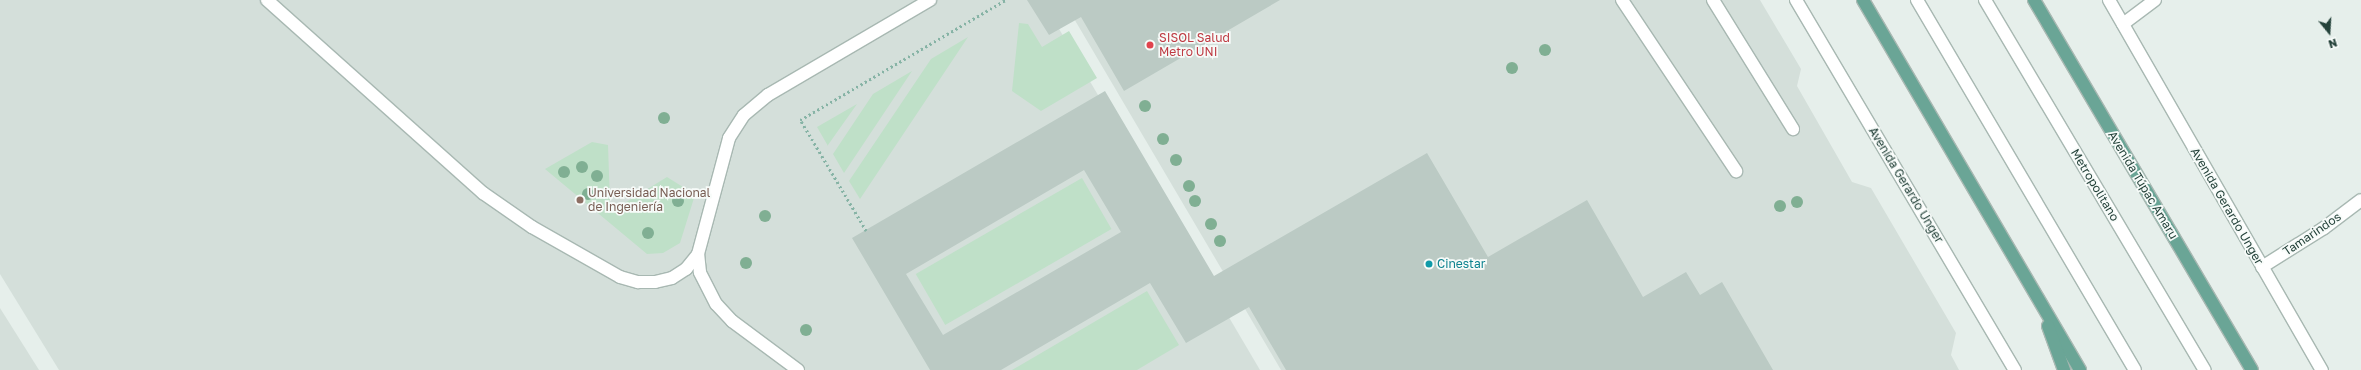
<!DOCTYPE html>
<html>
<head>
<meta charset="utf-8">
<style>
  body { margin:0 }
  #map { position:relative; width:2361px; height:370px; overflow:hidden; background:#e6efeb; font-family:"Golos Text",sans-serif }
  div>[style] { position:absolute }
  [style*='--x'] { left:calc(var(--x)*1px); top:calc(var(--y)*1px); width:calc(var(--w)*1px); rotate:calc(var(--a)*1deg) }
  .built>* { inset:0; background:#d4dfda }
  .green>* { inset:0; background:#bfe0c8; transform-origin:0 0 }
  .building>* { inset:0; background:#bbcac4 }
  .path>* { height:2.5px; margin-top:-1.25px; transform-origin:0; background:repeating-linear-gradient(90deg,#86b3a5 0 2px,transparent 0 5px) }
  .roads { filter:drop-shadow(1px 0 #a8b8b2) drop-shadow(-1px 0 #a8b8b2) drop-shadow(0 1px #a8b8b2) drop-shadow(0 -1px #a8b8b2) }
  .minor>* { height:12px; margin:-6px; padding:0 6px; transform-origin:6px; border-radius:6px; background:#fff }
  .major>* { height:12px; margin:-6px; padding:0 6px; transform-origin:6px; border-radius:6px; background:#6aa596 }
  .trees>* { width:12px; height:12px; margin:-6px; border-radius:50%; background:#80af93 }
  .dots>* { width:11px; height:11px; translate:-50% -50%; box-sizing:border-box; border:2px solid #f7fbf9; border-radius:50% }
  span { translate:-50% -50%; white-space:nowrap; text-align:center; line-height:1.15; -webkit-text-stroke:3.5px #f7fbf9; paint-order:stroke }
  .health-label { font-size:12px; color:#be3a42 }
  .left { translate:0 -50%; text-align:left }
  .street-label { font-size:12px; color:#24423a }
  .education-label { font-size:12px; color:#785e54 }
  .culture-label { font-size:12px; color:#0d838f }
  .north { position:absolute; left:2309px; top:12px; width:40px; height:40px; -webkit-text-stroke:3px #f7fbf9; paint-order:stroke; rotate:162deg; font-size:11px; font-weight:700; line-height:16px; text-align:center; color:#24423a }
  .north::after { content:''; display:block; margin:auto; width:14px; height:18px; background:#24423a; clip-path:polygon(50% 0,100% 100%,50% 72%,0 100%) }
</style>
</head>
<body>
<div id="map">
  <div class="built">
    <div style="clip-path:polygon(0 0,1042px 0,1260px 370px,59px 370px,0 274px)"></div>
    <div style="clip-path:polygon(1063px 0,1760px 0,1801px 69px,1797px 86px,1852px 182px,1871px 188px,1956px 333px,1951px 355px,1959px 370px,1281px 370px)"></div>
    <div style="clip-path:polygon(0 308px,39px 370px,0 370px)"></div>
  </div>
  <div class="green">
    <div style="clip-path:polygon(1019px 23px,1028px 24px,1042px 47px,1069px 31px,1097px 78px,1041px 111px,1012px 91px)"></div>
    <div style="clip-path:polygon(968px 37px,860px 199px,849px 181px,931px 59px)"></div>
    <div style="clip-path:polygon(912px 71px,844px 173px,833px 154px,873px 94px)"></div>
    <div style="clip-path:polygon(857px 104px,828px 145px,828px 146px,817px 127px)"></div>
    <div style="clip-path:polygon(592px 142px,608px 145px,610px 203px,615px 209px,667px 177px,691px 192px,694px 198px,680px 243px,663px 253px,647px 254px,545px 169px)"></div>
    <div style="left:1082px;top:178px;width:59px;height:192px;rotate:60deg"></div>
    <div style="clip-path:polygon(1147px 291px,1179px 345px,1137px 370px,1012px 370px)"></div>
  </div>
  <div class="building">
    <div style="clip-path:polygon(1027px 0,1280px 0,1124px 91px,1081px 17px,1049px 35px)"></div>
    <div style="clip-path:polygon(evenodd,1105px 91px,1214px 276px,1427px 153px,1488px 257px,1587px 200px,1643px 297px,1686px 272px,1700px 295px,1722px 282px,1773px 370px,1286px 370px,1249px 307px,1186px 343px,1150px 283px,1001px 370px,930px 370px,852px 238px,1105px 91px,1084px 170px,1121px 232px,943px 335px,906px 274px,1084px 170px)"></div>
  </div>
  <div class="path">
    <div style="--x:866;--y:231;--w:129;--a:-120.7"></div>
    <div style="--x:800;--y:120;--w:238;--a:-30.3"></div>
  </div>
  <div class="roads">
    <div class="minor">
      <div style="--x:267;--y:0;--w:290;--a:41.8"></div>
      <div style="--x:483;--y:193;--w:60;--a:34.8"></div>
      <div style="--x:532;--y:227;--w:101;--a:29.6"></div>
      <div style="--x:620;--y:277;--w:19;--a:16"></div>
      <div style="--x:638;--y:282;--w:17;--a:0"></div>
      <div style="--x:655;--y:282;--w:17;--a:-13"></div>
      <div style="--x:672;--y:278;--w:17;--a:-33"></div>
      <div style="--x:686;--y:269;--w:19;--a:-51"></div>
      <div style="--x:1622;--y:0;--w:206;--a:56.3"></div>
      <div style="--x:1713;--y:0;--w:152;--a:58.2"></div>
      <div style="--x:1796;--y:0;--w:430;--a:59.4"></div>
      <div style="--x:1917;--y:0;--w:429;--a:59.5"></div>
      <div style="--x:1985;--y:0;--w:430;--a:59.3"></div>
      <div style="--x:2109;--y:0;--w:427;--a:60.1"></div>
      <div style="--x:2123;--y:24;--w:40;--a:-37"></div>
      <div style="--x:2262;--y:267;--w:73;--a:-32.2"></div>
      <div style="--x:2324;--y:228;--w:46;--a:-37.1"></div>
      <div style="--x:798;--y:370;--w:82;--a:-143.4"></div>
      <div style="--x:732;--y:321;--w:23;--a:-133"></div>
      <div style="--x:716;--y:304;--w:36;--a:-117"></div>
      <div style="--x:700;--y:272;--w:18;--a:-96"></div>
      <div style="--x:698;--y:254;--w:120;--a:-75"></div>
      <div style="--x:729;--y:138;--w:27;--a:-57"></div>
      <div style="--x:744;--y:115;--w:31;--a:-40"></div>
      <div style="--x:768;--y:95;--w:188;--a:-30.4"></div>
    </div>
    <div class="major">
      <div style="--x:1863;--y:0;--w:429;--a:59.6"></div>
      <div style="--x:2034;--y:0;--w:429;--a:59.5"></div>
      <div style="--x:2048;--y:326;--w:47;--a:70"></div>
    </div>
  </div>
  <div class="trees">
    <div style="left:1545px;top:50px"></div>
    <div style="left:1512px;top:68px"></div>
    <div style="left:1145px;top:106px"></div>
    <div style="left:664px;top:118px"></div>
    <div style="left:1163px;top:139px"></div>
    <div style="left:1176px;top:160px"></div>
    <div style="left:582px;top:167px"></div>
    <div style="left:564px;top:172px"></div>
    <div style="left:597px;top:176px"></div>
    <div style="left:1189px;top:186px"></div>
    <div style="left:588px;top:194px"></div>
    <div style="left:678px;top:201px"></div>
    <div style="left:1195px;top:201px"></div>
    <div style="left:1797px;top:202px"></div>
    <div style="left:1780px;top:206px"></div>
    <div style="left:765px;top:216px"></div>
    <div style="left:1211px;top:224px"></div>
    <div style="left:648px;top:233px"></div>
    <div style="left:1220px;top:241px"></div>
    <div style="left:746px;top:263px"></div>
    <div style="left:806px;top:330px"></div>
  </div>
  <div class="dots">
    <div style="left:1150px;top:45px;background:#e0444e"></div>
    <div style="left:580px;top:200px;background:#8d6e63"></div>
    <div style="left:1429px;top:264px;background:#0f9aa8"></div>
  </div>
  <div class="health-label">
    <span class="left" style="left:1159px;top:45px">SISOL Salud<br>Metro UNI</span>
  </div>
  <div class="street-label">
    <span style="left:1906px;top:185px;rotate:59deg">Avenida Gerardo Unger</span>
    <span style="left:2095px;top:185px;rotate:59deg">Metropolitano</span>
    <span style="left:2143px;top:185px;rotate:59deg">Avenida Túpac Amaru</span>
    <span style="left:2227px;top:206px;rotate:60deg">Avenida Gerardo Unger</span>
    <span style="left:2312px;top:234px;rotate:-34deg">Tamarindos</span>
  </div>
  <div class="education-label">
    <span class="left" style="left:588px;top:200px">Universidad Nacional<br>de Ingeniería</span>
  </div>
  <div class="culture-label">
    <span class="left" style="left:1437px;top:264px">Cinestar</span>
  </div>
  <div class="north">N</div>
</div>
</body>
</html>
